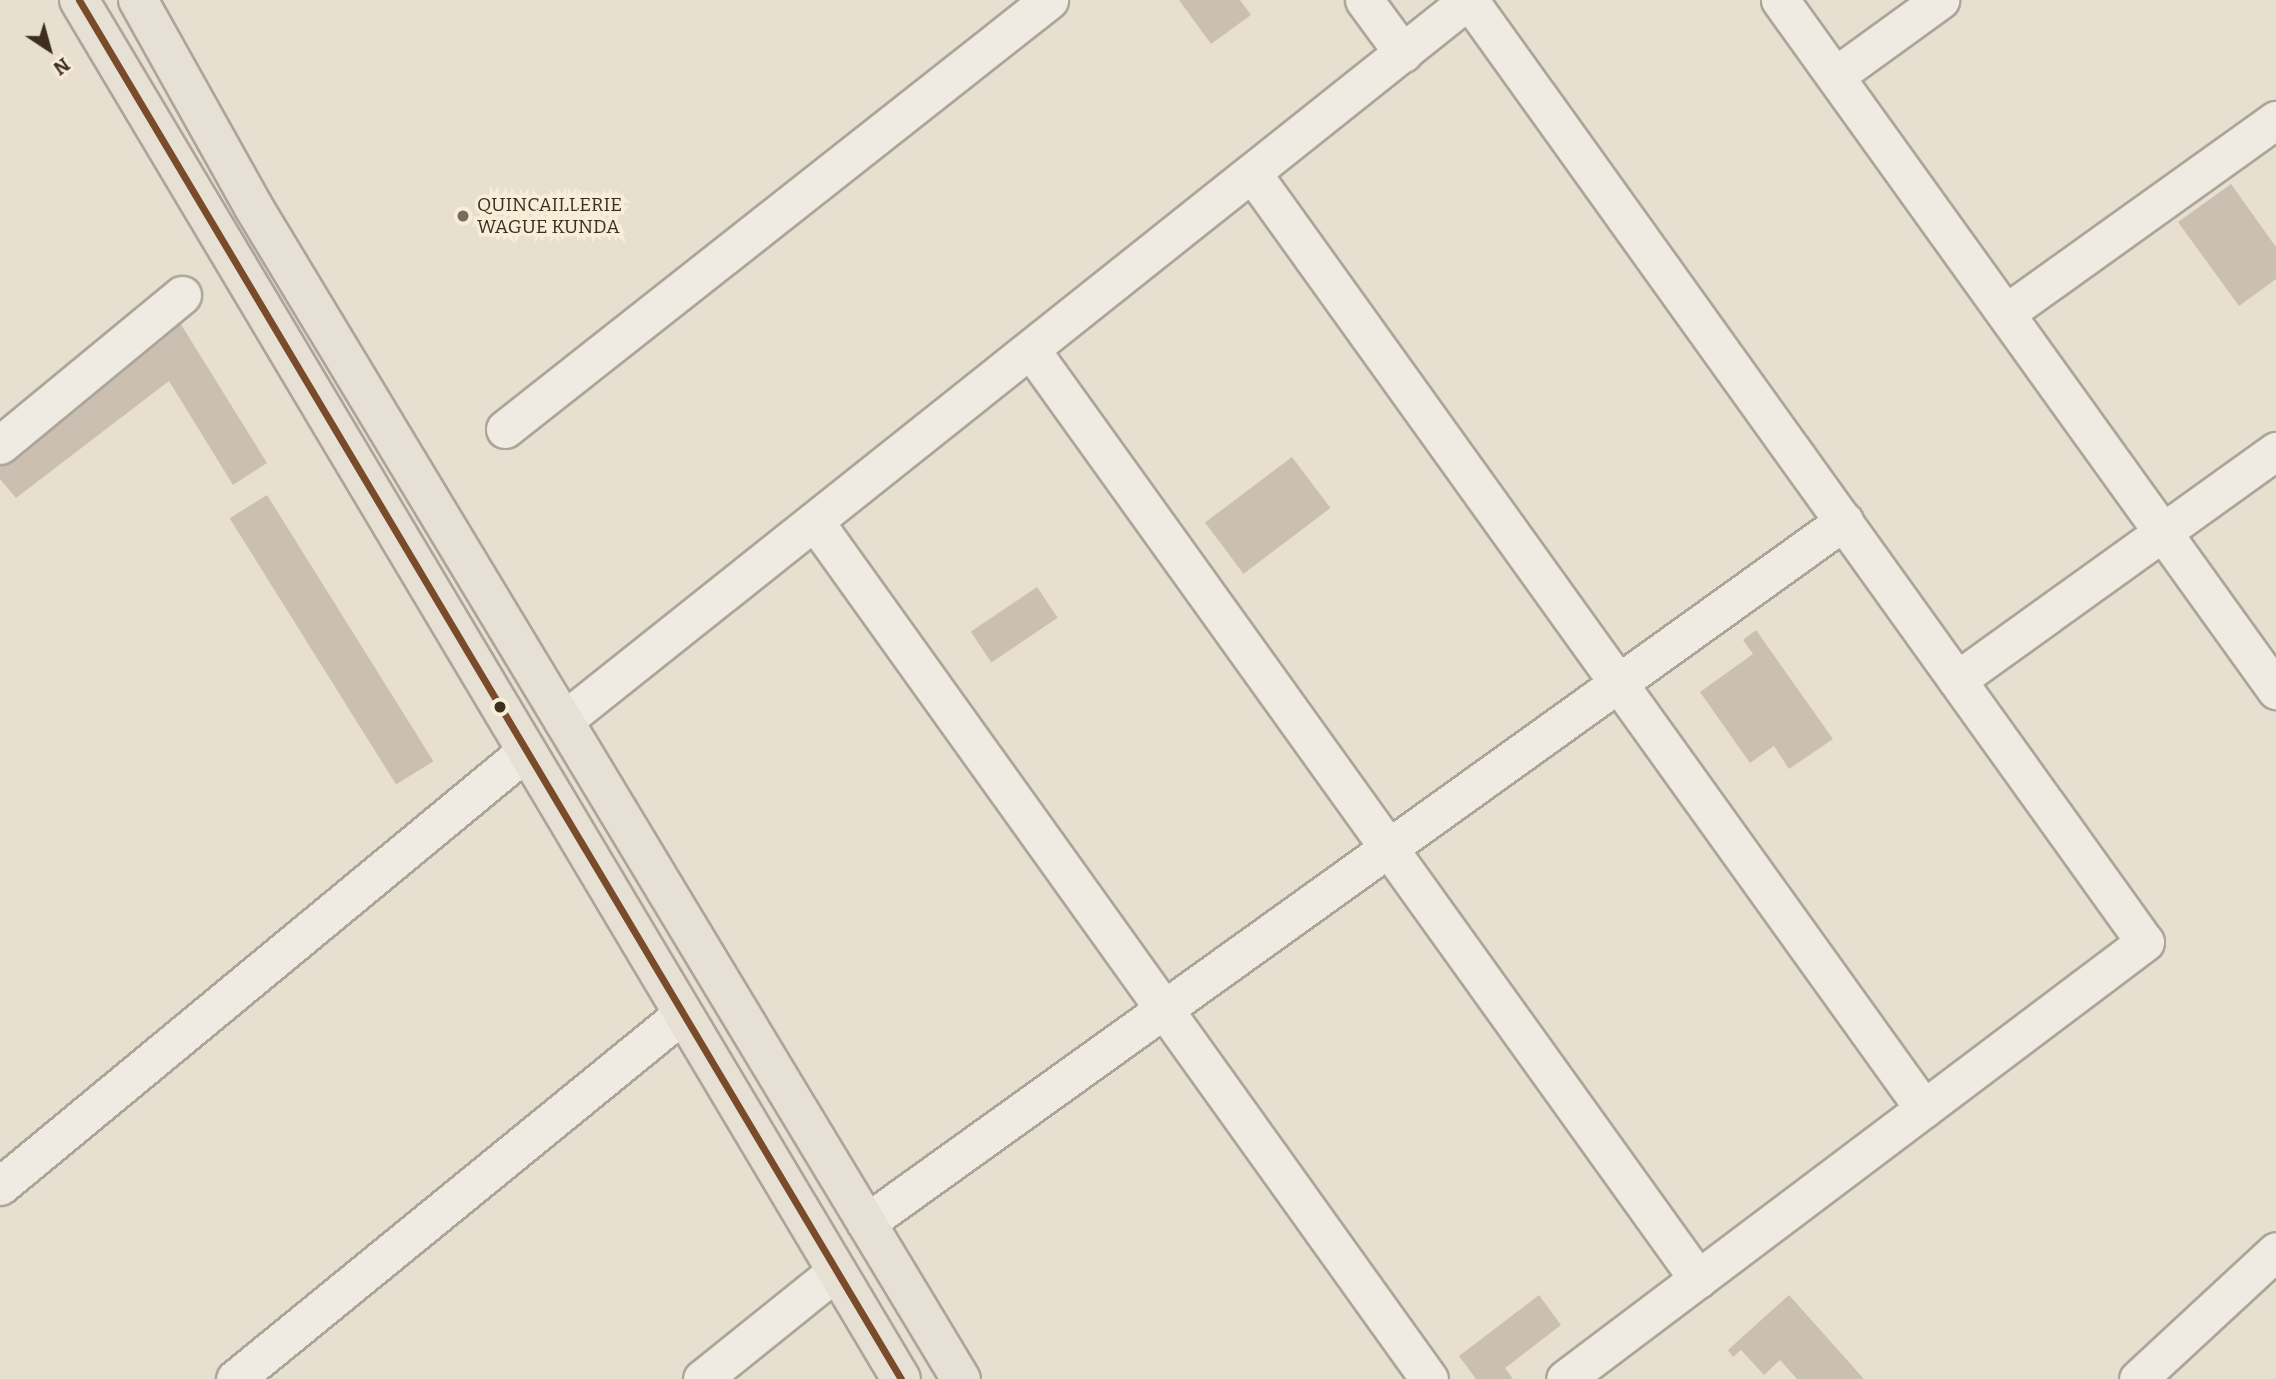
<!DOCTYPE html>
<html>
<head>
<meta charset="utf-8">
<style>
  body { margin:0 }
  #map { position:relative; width:2276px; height:1379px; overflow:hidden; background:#e7e0d1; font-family:Bitter,serif }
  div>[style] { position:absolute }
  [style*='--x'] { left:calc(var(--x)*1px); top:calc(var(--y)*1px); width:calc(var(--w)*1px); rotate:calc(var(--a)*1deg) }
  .building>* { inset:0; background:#cbbfb2; transform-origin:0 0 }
  .roads { filter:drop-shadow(2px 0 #ada599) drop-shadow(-2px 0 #ada599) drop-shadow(0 2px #ada599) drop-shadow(0 -2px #ada599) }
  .minor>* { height:37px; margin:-18.5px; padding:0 18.5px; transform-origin:18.5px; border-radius:18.5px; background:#efebe3 }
  .major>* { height:38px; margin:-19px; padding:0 19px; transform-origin:19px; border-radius:19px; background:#e6e1d4 }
  .bus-1>* { height:7px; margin:-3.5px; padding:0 3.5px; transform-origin:3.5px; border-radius:3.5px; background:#7a4b2a }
  .dots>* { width:19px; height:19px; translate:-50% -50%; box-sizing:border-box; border:4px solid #f7eed8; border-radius:50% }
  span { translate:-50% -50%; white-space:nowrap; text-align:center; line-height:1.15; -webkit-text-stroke:7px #f7eed8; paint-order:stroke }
  .poi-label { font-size:19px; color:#3d2e20 }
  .left { translate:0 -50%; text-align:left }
  .north { position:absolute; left:14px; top:14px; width:70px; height:70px; -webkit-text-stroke:5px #f7eed8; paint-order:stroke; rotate:144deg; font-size:19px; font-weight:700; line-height:28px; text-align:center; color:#3d2e20 }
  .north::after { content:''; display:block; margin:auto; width:24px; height:32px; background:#3d2e20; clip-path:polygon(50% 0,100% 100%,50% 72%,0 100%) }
</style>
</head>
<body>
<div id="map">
  <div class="building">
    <div style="clip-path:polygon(1179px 0,1240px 0,1251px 15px,1211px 44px)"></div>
    <div style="clip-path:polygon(2231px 184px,2276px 247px,2276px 279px,2239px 306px,2178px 222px)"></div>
    <div style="clip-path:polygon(177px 318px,267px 463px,233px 485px,169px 381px,16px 498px,0 479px,0 464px)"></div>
    <div style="left:1292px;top:457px;width:64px;height:109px;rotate:53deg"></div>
    <div style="left:267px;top:495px;width:314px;height:44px;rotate:58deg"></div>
    <div style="left:1037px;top:587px;width:37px;height:80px;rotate:56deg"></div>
    <div style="clip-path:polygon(1756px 630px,1833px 739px,1789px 769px,1774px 746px,1750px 763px,1700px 692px,1753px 654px,1743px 640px)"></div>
    <div style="clip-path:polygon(1539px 1295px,1561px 1325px,1505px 1368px,1513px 1379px,1476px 1379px,1459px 1356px)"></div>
    <div style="clip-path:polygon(1789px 1295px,1864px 1379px,1797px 1379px,1780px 1360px,1764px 1375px,1741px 1350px,1733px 1357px,1728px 1350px)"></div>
  </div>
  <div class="roads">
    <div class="minor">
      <div style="--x:1364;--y:0;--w:66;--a:53.7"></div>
      <div style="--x:1469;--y:0;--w:1159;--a:54.34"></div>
      <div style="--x:2145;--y:942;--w:726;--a:143"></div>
      <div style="--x:1780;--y:0;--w:850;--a:54.29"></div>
      <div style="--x:1835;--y:76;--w:130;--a:-35.9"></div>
      <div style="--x:1252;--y:173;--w:1152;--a:54.32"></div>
      <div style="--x:2006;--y:313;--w:332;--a:-35.6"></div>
      <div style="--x:1031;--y:350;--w:1144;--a:54.32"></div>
      <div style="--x:505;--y:429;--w:693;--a:-38.26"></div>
      <div style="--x:0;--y:445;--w:236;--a:-39.5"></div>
      <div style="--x:815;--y:522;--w:1054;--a:54.38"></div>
      <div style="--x:1957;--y:680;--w:393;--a:-35.7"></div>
      <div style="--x:563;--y:721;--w:1157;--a:-38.54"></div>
      <div style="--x:0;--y:1186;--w:681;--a:-39.58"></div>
      <div style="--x:866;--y:1223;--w:1204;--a:-35.67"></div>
      <div style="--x:235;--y:1379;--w:574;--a:-39.21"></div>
      <div style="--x:702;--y:1379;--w:171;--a:-38.8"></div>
      <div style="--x:2138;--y:1379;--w:188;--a:-42.8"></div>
    </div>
    <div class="major">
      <div style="--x:79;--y:0;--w:1605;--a:59.2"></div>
      <div style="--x:138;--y:0;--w:236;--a:60.8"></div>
      <div style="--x:253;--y:206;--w:1370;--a:58.89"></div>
    </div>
  </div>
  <div class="bus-1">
    <div style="--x:79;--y:0;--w:1605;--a:59.2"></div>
  </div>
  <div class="dots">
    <div style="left:463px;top:216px;background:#786c5e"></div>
    <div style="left:500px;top:707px;background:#3d2e20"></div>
  </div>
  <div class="poi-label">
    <span class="left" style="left:477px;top:216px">QUINCAILLERIE<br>WAGUE KUNDA</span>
  </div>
  <div class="north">N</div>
</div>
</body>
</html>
